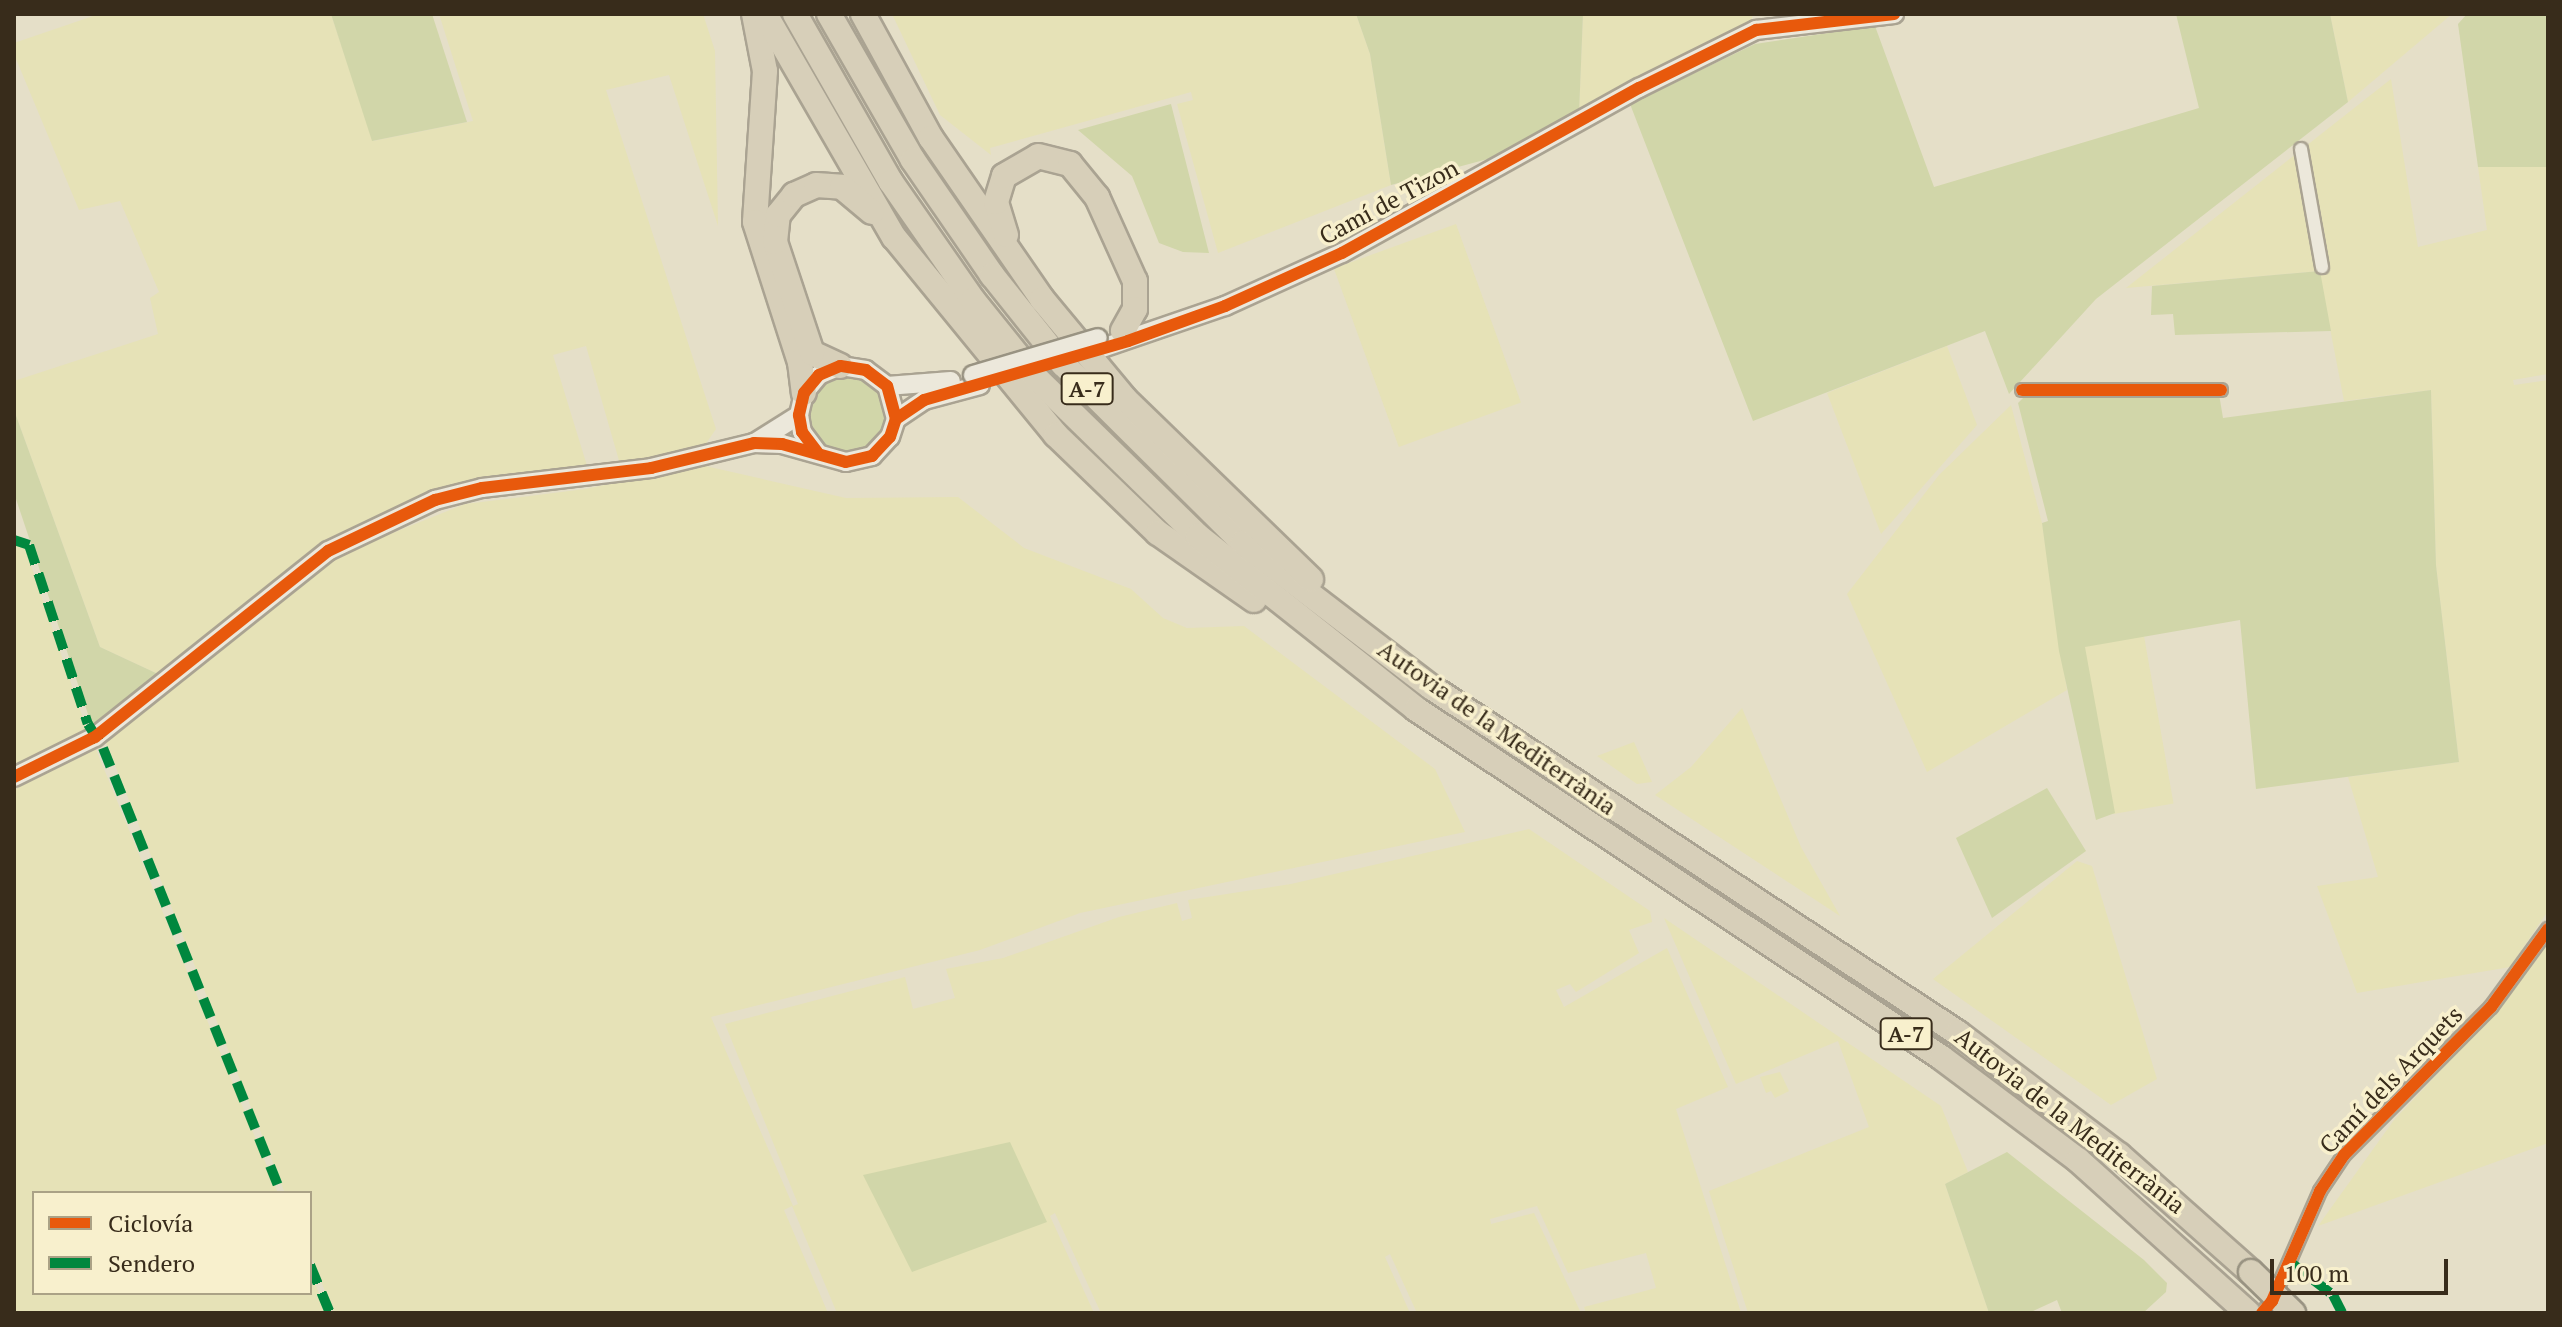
<!DOCTYPE html>
<html>
<head>
<meta charset="utf-8">
<style>
  body { margin:0 }
  #map { position:relative; width:2562px; height:1327px; overflow:hidden; background:#e5dfc8; font-family:"PT Serif",serif }
  div>[style] { position:absolute }
  [style*='--x'] { left:calc(var(--x)*1px); top:calc(var(--y)*1px); width:calc(var(--w)*1px); rotate:calc(var(--a)*1deg) }
  .farmland>* { inset:0; background:#e6e2b7; transform-origin:0 0 }
  .green>* { inset:0; background:#d1d6a9 }
  .round { border-radius:50% }
  .roads { filter:drop-shadow(2px 0 #aaa392) drop-shadow(-2px 0 #aaa392) drop-shadow(0 2px #aaa392) drop-shadow(0 -2px #aaa392) }
  .street>* { height:12px; margin:-6px; padding:0 6px; transform-origin:6px; border-radius:6px; background:#ece8db }
  .secondary>* { height:18px; margin:-9px; padding:0 9px; transform-origin:9px; border-radius:9px; background:#ece8db }
  .highway>* { height:24px; margin:-12px; padding:0 12px; transform-origin:12px; border-radius:12px; background:#d7cfb9 }
  .bridges { filter:drop-shadow(2px 0 #999382) drop-shadow(-2px 0 #999382) drop-shadow(0 2px #999382) drop-shadow(0 -2px #999382) }
  .secondary-bridge>* { height:18px; margin:-9px; padding:0 9px; transform-origin:9px; border-radius:9px; background:#ece8db }
  .highway-bridge>* { height:24px; margin:-12px; padding:0 12px; transform-origin:12px; border-radius:12px; background:#d7cfb9 }
  .quiet>* { height:10px; margin-top:-5px; transform-origin:0; background:repeating-linear-gradient(90deg,#00873e 0 20px,transparent 0 30px) }
  .cycleway>* { height:12px; margin:-6px; padding:0 6px; transform-origin:6px; border-radius:6px; background:#e8590c }
  span { translate:-50% -50%; white-space:nowrap; text-align:center; line-height:1.15; -webkit-text-stroke:7px #f8f0cd; paint-order:stroke }
  .shield-label span { padding:2px 6px; background:#f8f0cd; border:2px solid; border-radius:6px; -webkit-text-stroke-width:0 }
  .shield-label { font-size:22px; color:#382c1b; font-weight:700 }
  .street-label { font-size:24px; color:#382c1b }
  .frame { position:absolute; inset:0; border:16px solid #382c1b; pointer-events:none }
  .legend { position:absolute; left:32px; top:1191px; width:280px; height:104px; box-sizing:border-box; background:#f8f0cd; border:2px solid #aba286; margin:0; padding:10px 14px; list-style:none; font-size:24px; color:#382c1b }
  .legend li { display:flex; align-items:center; gap:16px; height:40px }
  .legend b { width:40px; border:2px solid #aba286 }
  .scale { position:absolute; left:2270px; top:1259px; width:178px; height:36px; box-sizing:border-box; border:4px solid #382c1b; border-top:0; padding-left:10px; font-size:24px; line-height:28px; white-space:nowrap; color:#382c1b; -webkit-text-stroke:6px #f8f0cd; paint-order:stroke }
</style>
</head>
<body>
<div id="map">
  <div class="farmland">
    <div style="clip-path:polygon(99px 14px,331px 14px,373px 141px,473px 121px,439px 14px,703px 14px,715px 51px,718px 226px,669px 75px,606px 90px,716px 429px,705px 445px,620px 464px,586px 346px,553px 355px,588px 469px,476px 483px,337px 538px,158px 674px,100px 647px,14px 410px,14px 381px,158px 334px,150px 298px,159px 292px,120px 201px,79px 210px,14px 54px,14px 43px)"></div>
    <div style="clip-path:polygon(892px 14px,1356px 14px,1370px 54px,1391px 185px,1218px 253px,1177px 104px,1193px 100px,1191px 92px,990px 148px,991px 155px,940px 115px)"></div>
    <div style="clip-path:polygon(1583px 14px,1753px 14px,1750px 25px,1579px 114px)"></div>
    <div style="clip-path:polygon(2330px 14px,2452px 14px,2348px 102px)"></div>
    <div style="clip-path:polygon(2391px 79px,2418px 247px,2487px 230px,2478px 167px,2548px 167px,2548px 374px,2513px 380px,2514px 385px,2548px 380px,2548px 911px,2510px 967px,2357px 993px,2317px 886px,2378px 877px,2348px 777px,2459px 762px,2436px 565px,2431px 390px,2344px 401px,2319px 271px,2126px 288px)"></div>
    <div style="left:1456px;top:224px;width:190px;height:130px;rotate:70deg"></div>
    <div style="clip-path:polygon(1947px 346px,1977px 425px,1881px 534px,1827px 393px)"></div>
    <div style="clip-path:polygon(2011px 405px,2042px 523px,2067px 690px,1927px 772px,1847px 594px,1939px 475px)"></div>
    <div style="clip-path:polygon(701px 465px,846px 498px,958px 497px,1024px 548px,1131px 589px,1163px 618px,1187px 628px,1244px 626px,1435px 769px,1465px 832px,1080px 913px,980px 950px,711px 1017px,793px 1206px,798px 1204px,725px 1024px,905px 977px,913px 1009px,955px 998px,946px 969px,1003px 958px,1119px 917px,1177px 903px,1182px 921px,1192px 918px,1188px 900px,1291px 884px,1529px 829px,1650px 911px,1652px 922px,1629px 930px,1639px 953px,1576px 992px,1570px 984px,1556px 990px,1564px 1007px,1667px 948px,1728px 1087px,1676px 1109px,1741px 1313px,1586px 1313px,1584px 1307px,1656px 1288px,1646px 1253px,1568px 1273px,1537px 1206px,1490px 1219px,1491px 1224px,1534px 1213px,1581px 1313px,1417px 1313px,1390px 1254px,1385px 1257px,1410px 1313px,1101px 1313px,1055px 1213px,1050px 1216px,1094px 1313px,837px 1313px,792px 1206px,784px 1210px,828px 1313px,334px 1313px,310px 1254px,310px 1193px,285px 1193px,105px 740px,345px 552px,465px 504px,585px 489px)"></div>
    <div style="clip-path:polygon(14px 542px,24px 545px,87px 730px,87px 736px,14px 769px)"></div>
    <div style="left:2144px;top:636px;width:170px;height:61px;rotate:80deg"></div>
    <div style="clip-path:polygon(1742px 708px,1801px 847px,1840px 916px,1655px 795px,1691px 767px)"></div>
    <div style="clip-path:polygon(1634px 742px,1652px 782px,1637px 784px,1597px 756px)"></div>
    <div style="clip-path:polygon(95px 747px,278px 1193px,34px 1193px,34px 1293px,310px 1293px,310px 1271px,327px 1313px,14px 1313px,14px 790px)"></div>
    <div style="clip-path:polygon(2077px 861px,2092px 866px,2157px 1079px,2111px 1105px,1933px 979px)"></div>
    <div style="clip-path:polygon(1664px 918px,1941px 1106px,1968px 1172px,1945px 1184px,1989px 1313px,1748px 1313px,1709px 1191px,1869px 1127px,1838px 1041px,1736px 1084px)"></div>
    <div style="clip-path:polygon(2548px 939px,2548px 1143px,2318px 1226px,2394px 1120px,2477px 1032px)"></div>
    <div style="clip-path:polygon(1780px 1072px,1789px 1091px,1775px 1098px,1771px 1091px,1766px 1093px,1760px 1077px)"></div>
  </div>
  <div class="green">
    <div style="clip-path:polygon(331px 14px,432px 14px,467px 122px,372px 141px)"></div>
    <div style="clip-path:polygon(1356px 14px,1583px 14px,1579px 114px,1510px 153px,1391px 185px,1370px 54px)"></div>
    <div style="clip-path:polygon(2176px 14px,2330px 14px,2348px 102px,2096px 299px,2009px 394px,1985px 331px,1753px 421px,1630px 104px,1755px 44px,1875px 26px,1934px 187px,2199px 108px)"></div>
    <div style="clip-path:polygon(2467px 14px,2548px 14px,2548px 167px,2478px 167px,2458px 24px)"></div>
    <div style="clip-path:polygon(1171px 104px,1209px 253px,1183px 252px,1159px 243px,1132px 176px,1078px 130px)"></div>
    <div style="clip-path:polygon(2320px 271px,2331px 331px,2175px 335px,2173px 314px,2151px 315px,2152px 286px)"></div>
    <div class="round" style="left:808px;top:375px;width:80px;height:80px"></div>
    <div style="clip-path:polygon(2431px 390px,2436px 565px,2459px 762px,2256px 789px,2240px 620px,2085px 647px,2115px 813px,2096px 820px,2059px 651px,2042px 523px,2048px 521px,2018px 403px,2025px 396px,2219px 394px,2223px 418px)"></div>
    <div style="clip-path:polygon(14px 410px,100px 647px,158px 674px,93px 729px,14px 493px)"></div>
    <div style="clip-path:polygon(2047px 788px,2086px 851px,1992px 918px,1956px 838px)"></div>
    <div style="clip-path:polygon(1010px 1142px,1047px 1222px,912px 1272px,863px 1175px)"></div>
    <div style="clip-path:polygon(2007px 1152px,2144px 1260px,2167px 1283px,2166px 1292px,2143px 1313px,2062px 1313px,2057px 1300px,2029px 1313px,1989px 1313px,1945px 1184px)"></div>
  </div>
  <div class="roads">
    <div class="street">
      <div style="--x:2301;--y:149;--w:120;--a:79.9"></div>
      <div style="--x:2022;--y:390;--w:199;--a:0"></div>
      <div style="--x:2262;--y:1313;--w:16;--a:-50"></div>
      <div style="--x:2272;--y:1301;--w:120;--a:-66.4"></div>
      <div style="--x:2320;--y:1191;--w:43;--a:-56.3"></div>
      <div style="--x:2344;--y:1155;--w:209;--a:-45.2"></div>
      <div style="--x:2491;--y:1007;--w:97;--a:-53.8"></div>
    </div>
    <div class="secondary">
      <div style="--x:1102;--y:348;--w:130;--a:-18.9"></div>
      <div style="--x:1225;--y:306;--w:128;--a:-24.4"></div>
      <div style="--x:1342;--y:253;--w:340;--a:-29.1"></div>
      <div style="--x:1639;--y:88;--w:131;--a:-26.4"></div>
      <div style="--x:1756;--y:30;--w:139;--a:-6.6"></div>
      <div style="--x:887;--y:386;--w:64;--a:-4.5"></div>
      <div style="--x:896;--y:419;--w:34;--a:-34"></div>
      <div style="--x:924;--y:400;--w:58;--a:-15"></div>
      <div style="--x:756;--y:442;--w:51;--a:-32.1"></div>
      <div style="--x:14;--y:777;--w:90;--a:-26.3"></div>
      <div style="--x:95;--y:737;--w:298;--a:-38.6"></div>
      <div style="--x:328;--y:551;--w:119;--a:-25.5"></div>
      <div style="--x:435;--y:500;--w:49;--a:-14.3"></div>
      <div style="--x:482;--y:488;--w:170;--a:-6.7"></div>
      <div style="--x:651;--y:468;--w:106;--a:-13.6"></div>
      <div style="--x:754;--y:443;--w:28;--a:2"></div>
      <div style="--x:782;--y:444;--w:66;--a:15.7"></div>
      <div style="--x:846;--y:462;--w:27;--a:-13"></div>
      <div style="--x:872;--y:456;--w:26;--a:-47"></div>
      <div style="--x:890;--y:437;--w:19;--a:-72"></div>
      <div style="--x:896;--y:419;--w:34;--a:-105"></div>
      <div style="--x:887;--y:386;--w:26;--a:-143"></div>
      <div style="--x:866;--y:370;--w:26;--a:-171"></div>
      <div style="--x:840;--y:366;--w:23;--a:157"></div>
      <div style="--x:819;--y:375;--w:23;--a:130"></div>
      <div style="--x:804;--y:393;--w:23;--a:103"></div>
      <div style="--x:799;--y:415;--w:17;--a:80"></div>
      <div style="--x:802;--y:432;--w:25;--a:53"></div>
    </div>
    <div class="highway">
      <div style="--x:754;--y:14;--w:58;--a:79.1"></div>
      <div style="--x:765;--y:71;--w:151;--a:93.8"></div>
      <div style="--x:755;--y:222;--w:147;--a:72.2"></div>
      <div style="--x:800;--y:362;--w:31;--a:83"></div>
      <div style="--x:765;--y:14;--w:258;--a:60"></div>
      <div style="--x:894;--y:237;--w:256;--a:50.7"></div>
      <div style="--x:1056;--y:435;--w:141;--a:43.9"></div>
      <div style="--x:1158;--y:533;--w:117;--a:34.9"></div>
      <div style="--x:795;--y:14;--w:193;--a:60.3"></div>
      <div style="--x:891;--y:182;--w:144;--a:55.2"></div>
      <div style="--x:973;--y:300;--w:97;--a:51.2"></div>
      <div style="--x:1034;--y:376;--w:229;--a:44.3"></div>
      <div style="--x:1198;--y:536;--w:278;--a:38.4"></div>
      <div style="--x:1416;--y:709;--w:631;--a:33.56"></div>
      <div style="--x:1942;--y:1058;--w:170;--a:36.9"></div>
      <div style="--x:2078;--y:1160;--w:229;--a:42"></div>
      <div style="--x:829;--y:14;--w:168;--a:60.1"></div>
      <div style="--x:913;--y:160;--w:140;--a:55.5"></div>
      <div style="--x:992;--y:275;--w:114;--a:51.4"></div>
      <div style="--x:1063;--y:364;--w:254;--a:44.8"></div>
      <div style="--x:1243;--y:543;--w:237;--a:37.5"></div>
      <div style="--x:1431;--y:687;--w:630;--a:33.29"></div>
      <div style="--x:1958;--y:1033;--w:202;--a:37.2"></div>
      <div style="--x:2119;--y:1155;--w:176;--a:41.6"></div>
      <div style="--x:863;--y:14;--w:141;--a:61.3"></div>
      <div style="--x:931;--y:138;--w:196;--a:55.4"></div>
      <div style="--x:1042;--y:299;--w:130;--a:50.3"></div>
      <div style="--x:1125;--y:399;--w:259;--a:44.1"></div>
      <div style="--x:1006;--y:235;--w:34;--a:-107"></div>
      <div style="--x:996;--y:202;--w:27;--a:-73"></div>
      <div style="--x:1004;--y:176;--w:39;--a:-30"></div>
      <div style="--x:1038;--y:156;--w:33;--a:14"></div>
      <div style="--x:1070;--y:164;--w:43;--a:50.7"></div>
      <div style="--x:1097;--y:197;--w:92;--a:65.7"></div>
      <div style="--x:1135;--y:281;--w:28;--a:90"></div>
      <div style="--x:1135;--y:309;--w:25;--a:119"></div>
      <div style="--x:840;--y:366;--w:31;--a:-155"></div>
      <div style="--x:812;--y:353;--w:117;--a:-108.4"></div>
      <div style="--x:775;--y:242;--w:27;--a:-84"></div>
      <div style="--x:778;--y:215;--w:26;--a:-51"></div>
      <div style="--x:794;--y:195;--w:24;--a:-24"></div>
      <div style="--x:816;--y:185;--w:26;--a:4"></div>
      <div style="--x:842;--y:187;--w:39;--a:40"></div>
    </div>
  </div>
  <div class="bridges">
    <div class="secondary-bridge">
      <div style="--x:973;--y:375;--w:130;--a:-16.5"></div>
    </div>
    <div class="highway-bridge">
      <div style="--x:2251;--y:1272;--w:59;--a:44.3"></div>
    </div>
  </div>
  <div class="quiet">
    <div style="--x:14;--y:540;--w:16;--a:18"></div>
    <div style="--x:29;--y:545;--w:188;--a:71.8"></div>
    <div style="--x:88;--y:724;--w:28;--a:58"></div>
    <div style="--x:103;--y:748;--w:479;--a:68.2"></div>
    <div style="--x:2290;--y:1262;--w:54;--a:37.5"></div>
    <div style="--x:2333;--y:1295;--w:20;--a:63"></div>
    <div style="--x:310;--y:1265;--w:52;--a:67.4"></div>
  </div>
  <div class="cycleway">
    <div style="--x:2022;--y:390;--w:199;--a:0"></div>
    <div style="--x:896;--y:419;--w:34;--a:-34"></div>
    <div style="--x:924;--y:400;--w:212;--a:-16.1"></div>
    <div style="--x:1128;--y:341;--w:103;--a:-19.8"></div>
    <div style="--x:1225;--y:306;--w:128;--a:-24.4"></div>
    <div style="--x:1342;--y:253;--w:340;--a:-29.1"></div>
    <div style="--x:1639;--y:88;--w:131;--a:-26.4"></div>
    <div style="--x:1756;--y:30;--w:139;--a:-6.6"></div>
    <div style="--x:14;--y:777;--w:90;--a:-26.3"></div>
    <div style="--x:95;--y:737;--w:298;--a:-38.6"></div>
    <div style="--x:328;--y:551;--w:119;--a:-25.5"></div>
    <div style="--x:435;--y:500;--w:49;--a:-14.3"></div>
    <div style="--x:482;--y:488;--w:170;--a:-6.7"></div>
    <div style="--x:651;--y:468;--w:106;--a:-13.6"></div>
    <div style="--x:754;--y:443;--w:28;--a:2"></div>
    <div style="--x:782;--y:444;--w:66;--a:15.7"></div>
    <div style="--x:846;--y:462;--w:27;--a:-13"></div>
    <div style="--x:872;--y:456;--w:26;--a:-47"></div>
    <div style="--x:890;--y:437;--w:19;--a:-72"></div>
    <div style="--x:896;--y:419;--w:34;--a:-105"></div>
    <div style="--x:887;--y:386;--w:26;--a:-143"></div>
    <div style="--x:866;--y:370;--w:26;--a:-171"></div>
    <div style="--x:840;--y:366;--w:23;--a:157"></div>
    <div style="--x:819;--y:375;--w:23;--a:130"></div>
    <div style="--x:804;--y:393;--w:23;--a:103"></div>
    <div style="--x:799;--y:415;--w:17;--a:80"></div>
    <div style="--x:802;--y:432;--w:25;--a:53"></div>
    <div style="--x:2262;--y:1313;--w:16;--a:-50"></div>
    <div style="--x:2272;--y:1301;--w:120;--a:-66.4"></div>
    <div style="--x:2320;--y:1191;--w:43;--a:-56.3"></div>
    <div style="--x:2344;--y:1155;--w:209;--a:-45.2"></div>
    <div style="--x:2491;--y:1007;--w:97;--a:-53.8"></div>
  </div>
  <div class="shield-label">
    <span style="left:1087px;top:389px">A-7</span>
    <span style="left:1906px;top:1034px">A-7</span>
  </div>
  <div class="street-label">
    <span style="left:1389px;top:202px;rotate:-28deg">Camí de Tizon</span>
    <span style="left:1497px;top:728px;rotate:35deg">Autovia de la Mediterrània</span>
    <span style="left:2391px;top:1080px;rotate:-46deg">Camí dels Arquets</span>
    <span style="left:2070px;top:1121px;rotate:38deg">Autovia de la Mediterrània</span>
  </div>
  <div class="frame"></div>
  <ul class="legend">
  <li><b style="height:10px;background:#e8590c"></b>Ciclovía</li>
  <li><b style="height:10px;background:#00873e"></b>Sendero</li>
  </ul>
  <div class="scale">100 m</div>
</div>
</body>
</html>
